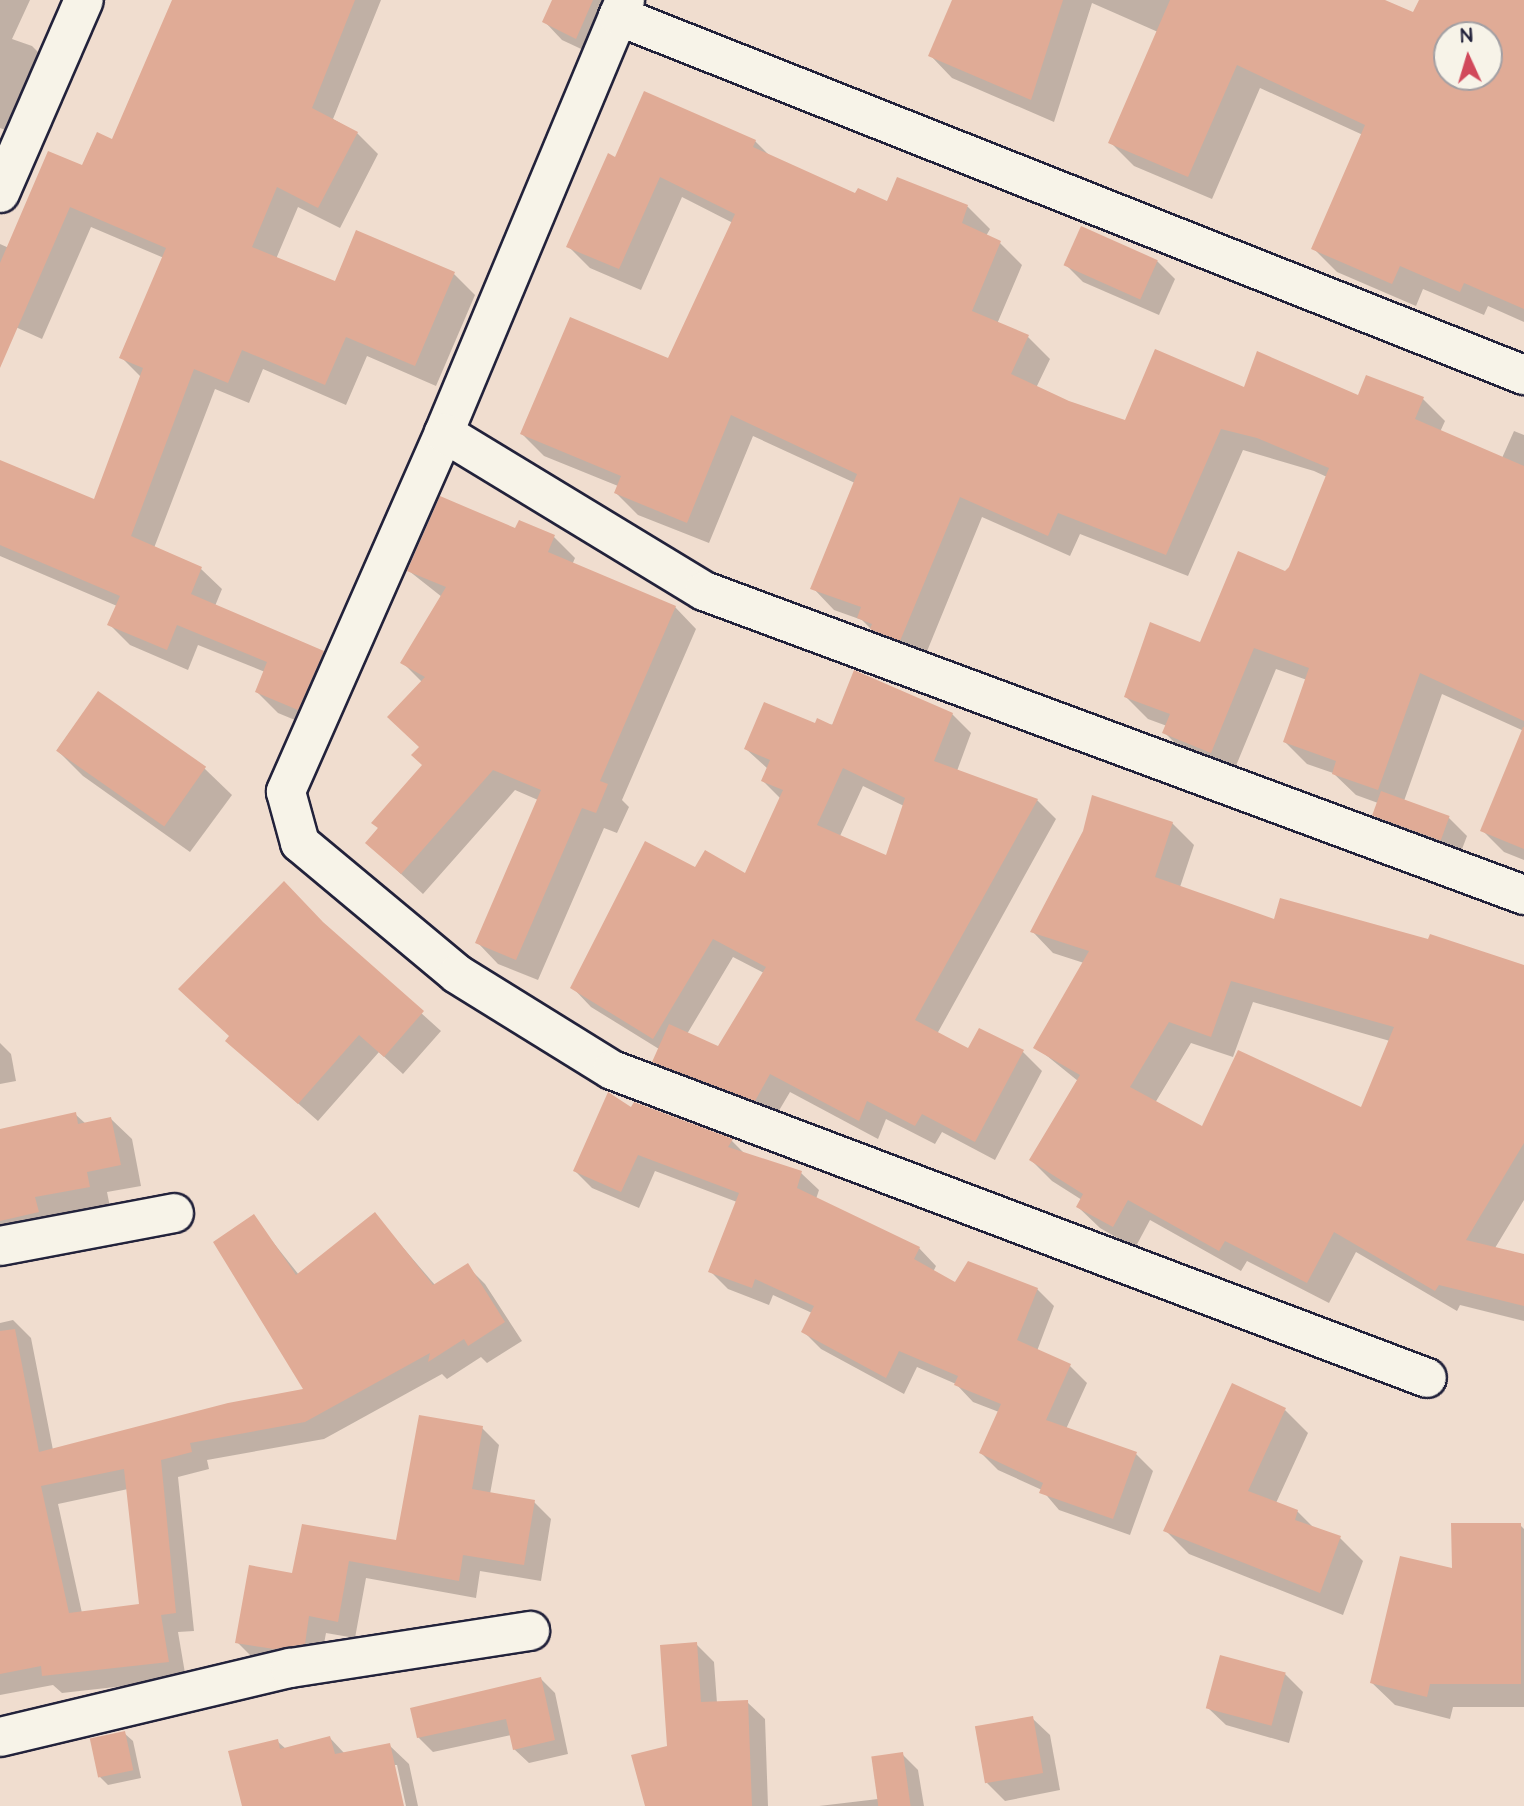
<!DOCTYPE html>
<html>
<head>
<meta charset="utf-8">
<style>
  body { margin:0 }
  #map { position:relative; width:1524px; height:1806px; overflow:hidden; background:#f0ddcf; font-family:"Architects Daughter",sans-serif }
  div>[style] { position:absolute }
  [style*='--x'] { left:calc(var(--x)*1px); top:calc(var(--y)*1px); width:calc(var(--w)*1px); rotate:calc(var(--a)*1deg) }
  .shadow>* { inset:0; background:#0003 }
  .building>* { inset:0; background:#e0ab96; transform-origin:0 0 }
  .roads { filter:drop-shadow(2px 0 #22223b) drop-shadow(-2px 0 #22223b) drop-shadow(0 2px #22223b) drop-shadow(0 -2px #22223b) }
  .street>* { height:38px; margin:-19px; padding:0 19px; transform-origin:19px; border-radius:19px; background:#f7f3e8 }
  .secondary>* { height:38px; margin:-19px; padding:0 19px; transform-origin:19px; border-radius:19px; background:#f7f3e8 }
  span { translate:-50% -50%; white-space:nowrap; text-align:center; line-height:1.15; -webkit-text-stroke:7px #f7f3e8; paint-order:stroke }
  .north { position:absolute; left:1433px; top:21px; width:70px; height:70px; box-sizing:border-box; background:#f7f3e8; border:2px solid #a29fa3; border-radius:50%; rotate:356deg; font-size:19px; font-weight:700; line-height:28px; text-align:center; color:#22223b }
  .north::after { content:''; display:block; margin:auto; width:24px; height:32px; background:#d1495b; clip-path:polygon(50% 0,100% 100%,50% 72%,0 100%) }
</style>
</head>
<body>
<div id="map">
  <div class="shadow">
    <div style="clip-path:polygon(0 0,30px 0,12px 39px,32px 46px,57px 71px,31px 140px,0 128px)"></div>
    <div style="clip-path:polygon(173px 0,381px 0,333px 119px,357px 133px,378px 154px,340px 228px,298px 207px,276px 259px,336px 284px,454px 274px,475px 295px,436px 386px,367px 356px,346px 405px,263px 369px,249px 403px,215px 389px,154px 548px,201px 569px,222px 589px,215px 606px,323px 652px,344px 673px,319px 730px,278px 713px,257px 692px,265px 672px,198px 645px,188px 670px,130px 645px,109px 624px,117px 606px,0 556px,0 461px,95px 501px,142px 378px,121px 357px,164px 258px,91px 227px,42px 339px,0 320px,0 244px,9px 248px,112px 141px)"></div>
    <div style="clip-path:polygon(554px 0,613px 0,594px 55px,562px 40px,545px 22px)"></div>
    <div style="clip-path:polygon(evenodd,954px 0,1381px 0,1414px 15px,1421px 0,1524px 0,1524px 322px,1488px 306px,1484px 315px,1423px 289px,1416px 306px,1337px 272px,1313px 248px,1363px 135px,1260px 88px,1212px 199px,1134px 166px,1110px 142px,1158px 32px,1092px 3px,1054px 122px,952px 78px,930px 55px,954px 0,1447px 35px,1489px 35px,1489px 77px,1447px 77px,1447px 35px)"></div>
    <div style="clip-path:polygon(755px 141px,771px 157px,856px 196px,888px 203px,898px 179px,968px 207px,990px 229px,986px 236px,1000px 243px,1022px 265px,997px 324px,1028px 337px,1050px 359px,1036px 388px,1068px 402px,1126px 422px,1246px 389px,1423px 399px,1445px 421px,1440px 432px,1502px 458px,1514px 431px,1524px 435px,1524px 731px,1442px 694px,1404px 801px,1449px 818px,1467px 836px,1459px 857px,1392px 833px,1374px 815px,1378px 803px,1356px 795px,1333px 773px,1307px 764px,1285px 742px,1307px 680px,1276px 669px,1233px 773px,1187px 755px,1165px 733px,1167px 726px,1148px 719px,1126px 697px,1201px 644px,1290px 568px,1327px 477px,1314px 471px,1243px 450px,1188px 576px,1080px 534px,1070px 556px,982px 517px,923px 661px,881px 639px,862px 620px,834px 610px,813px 588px,855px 483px,753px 436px,709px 543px,638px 515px,616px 493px,618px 486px,544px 456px,522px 434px,669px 360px,733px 223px,682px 197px,641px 290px,590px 268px,568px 246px,616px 159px)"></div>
    <div style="clip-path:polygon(1082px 229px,1157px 261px,1175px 279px,1159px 315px,1083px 282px,1066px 265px)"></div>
    <div style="clip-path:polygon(516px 530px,554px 537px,575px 558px,572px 565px,675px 607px,696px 629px,622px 800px,629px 807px,617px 833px,604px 828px,538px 980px,498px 964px,477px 942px,538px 800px,515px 790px,423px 894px,367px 843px,424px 766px,422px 682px,403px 663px,442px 597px,409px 571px)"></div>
    <div style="clip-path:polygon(98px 693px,205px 769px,232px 795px,190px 852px,83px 776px,57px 750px)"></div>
    <div style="clip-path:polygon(evenodd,952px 714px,971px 733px,957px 771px,1037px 800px,1056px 819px,937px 1034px,969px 1051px,1023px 1052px,1042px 1071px,995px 1160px,942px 1132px,935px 1144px,886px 1119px,878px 1139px,790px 1092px,774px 1119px,673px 1081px,654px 1061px,659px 1049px,591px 1007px,572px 987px,696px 870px,746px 875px,781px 799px,763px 781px,768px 769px,746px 749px,815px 726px,952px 714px,863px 786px,904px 806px,888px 857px,840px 836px,863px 786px,952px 714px,733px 957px,764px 973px,719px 1048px,687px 1034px,733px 957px)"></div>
    <div style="clip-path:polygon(1524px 771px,1524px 860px,1504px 852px,1482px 830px)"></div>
    <div style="clip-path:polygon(evenodd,1172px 823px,1194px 845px,1180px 887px,1275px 921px,1524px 967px,1524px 1200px,1495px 1248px,1524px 1256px,1524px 1321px,1460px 1305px,1457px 1311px,1356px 1252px,1329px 1303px,1247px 1261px,1241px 1271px,1150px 1220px,1135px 1248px,1100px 1228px,1078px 1207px,1082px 1200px,1052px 1181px,1031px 1160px,1078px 1081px,1036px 1047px,1084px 963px,1053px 953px,1032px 931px,1172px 823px,1253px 1002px,1390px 1041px,1362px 1110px,1202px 1129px,1155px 1103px,1191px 1043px,1233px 1057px,1253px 1002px)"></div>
    <div style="clip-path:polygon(328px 929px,441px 1031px,403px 1074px,379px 1052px,318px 1121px,227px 1041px)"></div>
    <div style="clip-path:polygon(0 1043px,11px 1054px,16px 1081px,0 1084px)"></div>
    <div style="clip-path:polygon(632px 1110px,732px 1141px,746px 1155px,801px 1173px,819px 1190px,816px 1199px,919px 1248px,936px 1266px,933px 1272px,956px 1284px,1037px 1289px,1054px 1306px,1037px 1351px,1070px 1366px,1087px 1383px,1066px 1429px,1136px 1454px,1153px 1471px,1130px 1535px,1059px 1510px,1042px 1490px,998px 1470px,981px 1453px,999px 1412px,973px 1402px,956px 1384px,917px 1367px,904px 1394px,821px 1349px,803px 1331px,812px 1313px,773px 1295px,769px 1305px,728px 1289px,710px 1271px,737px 1202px,655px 1171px,639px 1208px,592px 1188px,575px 1171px)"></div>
    <div style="clip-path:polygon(75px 1114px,86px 1124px,111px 1119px,132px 1139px,141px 1186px,107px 1192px,110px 1207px,0 1233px,0 1131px)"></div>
    <div style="clip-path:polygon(evenodd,375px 1215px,435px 1285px,467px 1266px,485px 1284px,522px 1341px,487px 1363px,481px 1357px,447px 1379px,442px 1374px,324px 1439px,207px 1460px,209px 1469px,178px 1477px,194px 1631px,178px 1632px,186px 1679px,62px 1693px,53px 1685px,0 1695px,0 1323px,13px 1320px,31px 1338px,53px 1450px,306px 1391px,253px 1217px,299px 1275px,375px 1215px,128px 1489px,141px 1606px,82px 1613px,58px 1504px,128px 1489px)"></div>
    <div style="clip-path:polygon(1285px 1410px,1308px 1433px,1276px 1503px,1297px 1511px,1315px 1529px,1340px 1538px,1363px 1561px,1343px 1615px,1189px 1554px,1166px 1531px)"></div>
    <div style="clip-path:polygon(482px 1428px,499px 1445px,490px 1494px,534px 1502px,551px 1519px,541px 1581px,480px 1571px,476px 1598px,366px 1578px,355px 1638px,326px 1633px,321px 1660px,254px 1659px,237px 1642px,294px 1575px,398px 1542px)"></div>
    <div style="clip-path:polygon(1520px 1525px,1524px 1529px,1524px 1707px,1453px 1707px,1450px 1719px,1395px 1705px,1371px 1682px,1454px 1570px)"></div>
    <div style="clip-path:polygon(696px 1644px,714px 1662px,717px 1703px,747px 1702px,765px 1719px,768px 1806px,647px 1806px,669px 1747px)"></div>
    <div style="clip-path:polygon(1285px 1674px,1303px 1692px,1289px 1743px,1226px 1725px,1208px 1708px)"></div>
    <div style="clip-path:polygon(541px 1679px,555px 1693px,568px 1754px,529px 1763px,514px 1749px,511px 1735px,433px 1752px,418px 1737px)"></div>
    <div style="clip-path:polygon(1032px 1718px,1050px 1735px,1060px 1790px,1005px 1801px,987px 1783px)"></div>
    <div style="clip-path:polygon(124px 1733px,133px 1741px,141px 1778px,108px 1785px,100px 1777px)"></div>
    <div style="clip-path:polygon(330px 1738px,345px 1754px,389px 1745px,409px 1764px,418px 1806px,406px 1806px,397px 1765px,393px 1765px,402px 1806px,244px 1806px,277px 1741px,286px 1749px)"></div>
    <div style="clip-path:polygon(902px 1754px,918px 1770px,924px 1806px,819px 1806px,878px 1799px)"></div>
  </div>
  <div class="building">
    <div style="clip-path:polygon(172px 0,355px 0,312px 108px,358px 132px,318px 208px,277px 187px,252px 247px,335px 281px,356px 230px,455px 272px,415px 366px,346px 337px,325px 385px,242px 350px,228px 383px,194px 369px,131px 536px,202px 567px,191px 594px,324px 651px,298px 710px,255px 692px,267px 662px,177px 625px,167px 650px,107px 625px,120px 596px,0 545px,0 460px,94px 499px,143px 368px,119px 358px,166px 248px,70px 207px,0 368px,0 263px,48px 151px,82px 165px,97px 132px,112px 139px)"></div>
    <div style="clip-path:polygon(552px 0,593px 0,576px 39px,542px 22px)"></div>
    <div style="clip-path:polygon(952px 0,1063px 0,1031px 100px,928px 56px)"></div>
    <div style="clip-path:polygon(evenodd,1170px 0,1385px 0,1413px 12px,1419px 0,1524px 0,1524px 309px,1464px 283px,1460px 292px,1400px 266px,1392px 284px,1311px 249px,1365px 125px,1237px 65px,1188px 177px,1108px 143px,1170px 0,1447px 35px,1489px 35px,1489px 77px,1447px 77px,1447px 35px)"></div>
    <div style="clip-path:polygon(644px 91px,756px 140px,753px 147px,855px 193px,858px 188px,887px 201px,897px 177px,968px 205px,962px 223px,1001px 241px,972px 311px,1029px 335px,1011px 374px,1069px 401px,1125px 420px,1155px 349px,1244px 387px,1257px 351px,1358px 395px,1366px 375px,1424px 397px,1415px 419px,1524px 466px,1524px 721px,1420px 673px,1378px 790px,1332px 774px,1336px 761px,1283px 742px,1309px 668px,1254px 648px,1211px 753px,1162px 733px,1170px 714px,1124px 697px,1150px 622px,1200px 642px,1238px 551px,1285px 571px,1289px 567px,1329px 468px,1257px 438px,1221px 429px,1166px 555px,1058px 513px,1048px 536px,960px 497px,900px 641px,870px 629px,872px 624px,857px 618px,861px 607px,810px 589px,857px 474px,731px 415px,687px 523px,614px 493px,621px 476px,520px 434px,570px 317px,668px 358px,735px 214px,660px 177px,619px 269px,566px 247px,608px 153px,615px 157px)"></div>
    <div style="left:1081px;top:226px;width:84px;height:43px;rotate:24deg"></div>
    <div style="clip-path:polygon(440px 496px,515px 528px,519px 520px,555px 535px,548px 552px,676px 606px,600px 781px,608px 784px,596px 813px,582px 808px,516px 960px,475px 943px,541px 790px,493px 770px,401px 874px,365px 843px,378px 828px,371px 823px,422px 765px,411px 755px,419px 747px,387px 717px,425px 677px,400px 663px,446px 587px,407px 571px)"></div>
    <div style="clip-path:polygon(evenodd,854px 670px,953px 713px,934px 761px,1038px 799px,915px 1020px,968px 1048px,979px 1028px,1024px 1050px,975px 1142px,922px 1114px,915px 1126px,867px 1101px,859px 1121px,770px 1074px,755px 1101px,652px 1062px,669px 1024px,718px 1046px,766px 967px,713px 939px,653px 1039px,570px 988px,645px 841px,695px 867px,705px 850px,745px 873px,783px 790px,761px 781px,770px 760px,744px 749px,764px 702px,815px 723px,817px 718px,832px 725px,854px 670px,843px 768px,905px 798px,886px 855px,817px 825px,843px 768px)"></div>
    <div style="left:98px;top:691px;width:132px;height:73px;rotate:35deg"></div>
    <div style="clip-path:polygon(1523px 727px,1524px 727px,1524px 849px,1480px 831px)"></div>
    <div style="left:1381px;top:791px;width:73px;height:26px;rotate:20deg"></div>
    <div style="clip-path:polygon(evenodd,1092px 795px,1173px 822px,1155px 877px,1274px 919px,1280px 898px,1428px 939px,1430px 934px,1524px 965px,1524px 1143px,1466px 1240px,1524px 1254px,1524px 1306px,1439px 1285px,1435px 1291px,1334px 1232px,1307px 1283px,1225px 1241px,1219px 1251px,1128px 1200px,1113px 1227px,1076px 1207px,1083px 1194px,1029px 1160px,1080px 1075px,1033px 1048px,1089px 951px,1030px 932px,1083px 831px,1092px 795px,1231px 981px,1394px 1027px,1361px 1107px,1238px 1050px,1202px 1126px,1130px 1087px,1169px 1022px,1211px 1037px,1231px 981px)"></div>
    <div style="clip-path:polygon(284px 881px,323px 922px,424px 1011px,384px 1057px,359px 1035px,298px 1104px,225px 1041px,229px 1036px,178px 989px)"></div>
    <div style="clip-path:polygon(608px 1092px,631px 1107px,634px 1102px,733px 1139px,728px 1147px,802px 1171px,797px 1188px,920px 1247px,914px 1259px,955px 1282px,968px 1261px,1038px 1288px,1017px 1340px,1071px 1364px,1046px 1420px,1137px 1452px,1113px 1519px,1039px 1493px,1043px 1483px,979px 1453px,1001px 1404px,954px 1385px,958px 1376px,899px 1351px,886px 1378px,801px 1332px,814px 1306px,755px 1279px,752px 1288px,708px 1272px,739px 1193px,638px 1155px,621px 1192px,573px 1171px)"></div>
    <div style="clip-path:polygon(76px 1112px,78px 1124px,111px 1117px,121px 1165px,87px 1172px,90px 1187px,35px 1197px,39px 1212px,0 1221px,0 1129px)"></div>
    <div style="clip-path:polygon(evenodd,375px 1212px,433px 1285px,468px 1263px,505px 1322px,468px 1346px,464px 1339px,428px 1362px,430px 1353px,305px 1422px,190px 1443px,192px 1452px,161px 1460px,176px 1613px,161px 1615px,169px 1662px,42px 1676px,41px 1666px,0 1674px,0 1331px,15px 1329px,39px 1452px,228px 1403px,303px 1389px,213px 1242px,254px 1214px,296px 1275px,375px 1212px,124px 1469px,139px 1604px,69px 1613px,41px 1486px,124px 1469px)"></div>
    <div style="clip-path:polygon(1232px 1383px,1286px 1408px,1248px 1491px,1298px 1510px,1295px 1520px,1341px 1536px,1320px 1593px,1163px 1531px)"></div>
    <div style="clip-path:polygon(419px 1415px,483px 1426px,472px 1489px,535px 1500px,524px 1565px,463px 1555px,459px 1581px,349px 1561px,338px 1622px,309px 1616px,305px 1644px,274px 1649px,235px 1643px,249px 1565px,292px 1573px,302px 1524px,396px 1540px)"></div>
    <div style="clip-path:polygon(1451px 1523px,1521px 1523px,1521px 1684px,1430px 1684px,1427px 1697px,1370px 1683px,1400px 1556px,1452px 1568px)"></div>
    <div style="clip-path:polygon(697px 1642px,701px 1702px,748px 1700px,752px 1806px,645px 1806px,631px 1755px,667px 1746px,660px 1645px)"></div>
    <div style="left:1220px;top:1655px;width:68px;height:55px;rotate:15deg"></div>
    <div style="clip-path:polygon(541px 1677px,555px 1740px,513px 1750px,506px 1719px,417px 1738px,410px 1708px)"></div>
    <div style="left:1033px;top:1716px;width:58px;height:59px;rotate:80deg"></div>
    <div style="left:125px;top:1731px;width:40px;height:36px;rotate:78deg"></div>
    <div style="clip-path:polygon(330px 1736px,335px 1754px,390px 1743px,404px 1806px,242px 1806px,228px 1751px,278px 1739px,280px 1749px)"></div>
    <div style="left:903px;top:1752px;width:55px;height:32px;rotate:82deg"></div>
  </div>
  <div class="roads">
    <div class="street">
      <div style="--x:625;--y:0;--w:469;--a:112.7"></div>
      <div style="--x:444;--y:433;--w:392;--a:113.8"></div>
      <div style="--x:286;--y:792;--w:53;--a:74.6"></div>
      <div style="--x:300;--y:843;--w:204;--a:39.8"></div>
      <div style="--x:457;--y:974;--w:182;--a:31.8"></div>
      <div style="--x:612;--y:1070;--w:871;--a:20.7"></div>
      <div style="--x:618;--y:16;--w:975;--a:21.62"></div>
      <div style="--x:444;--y:433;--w:304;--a:31.3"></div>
      <div style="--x:704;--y:591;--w:875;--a:20.34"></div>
      <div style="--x:0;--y:1246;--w:177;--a:-10.7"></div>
      <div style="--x:0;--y:1737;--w:298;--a:-13.4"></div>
      <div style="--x:290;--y:1668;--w:243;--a:-8.8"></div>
    </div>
    <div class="secondary">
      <div style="--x:0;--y:193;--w:210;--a:-66.5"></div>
    </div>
  </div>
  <div class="north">N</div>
</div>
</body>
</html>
